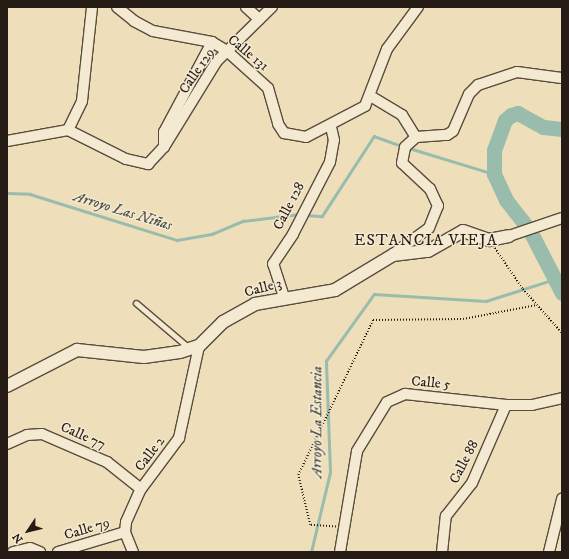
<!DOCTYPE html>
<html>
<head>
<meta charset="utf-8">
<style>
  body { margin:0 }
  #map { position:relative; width:569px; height:559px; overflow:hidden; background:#eedeba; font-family:"IM FELL DW Pica",serif }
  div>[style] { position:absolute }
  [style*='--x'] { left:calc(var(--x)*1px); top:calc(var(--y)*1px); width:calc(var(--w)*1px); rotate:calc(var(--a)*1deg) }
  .stream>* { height:2.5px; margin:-1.25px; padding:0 1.25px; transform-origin:1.25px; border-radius:1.25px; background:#99bcad }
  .river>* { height:15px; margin:-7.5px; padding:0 7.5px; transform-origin:7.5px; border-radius:7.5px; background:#99bcad }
  .path>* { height:1.5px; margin-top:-0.75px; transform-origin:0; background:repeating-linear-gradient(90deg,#271b15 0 1px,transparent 0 3px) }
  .roads { filter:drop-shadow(1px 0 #594c3e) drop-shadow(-1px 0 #594c3e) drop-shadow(0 1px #594c3e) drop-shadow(0 -1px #594c3e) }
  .service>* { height:5px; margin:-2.5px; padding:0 2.5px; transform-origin:2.5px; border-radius:2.5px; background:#f4ead2 }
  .minor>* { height:10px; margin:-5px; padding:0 5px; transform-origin:5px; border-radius:5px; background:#f4ead2 }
  .tertiary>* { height:12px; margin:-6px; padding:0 6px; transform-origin:6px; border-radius:6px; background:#f4ead2 }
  span { translate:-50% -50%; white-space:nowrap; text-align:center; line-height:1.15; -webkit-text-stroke:3px #f4ead2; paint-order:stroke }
  .street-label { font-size:14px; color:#271b15 }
  .water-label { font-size:15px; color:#4f534a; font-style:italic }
  .quarter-label { font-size:16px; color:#271b15; letter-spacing:1px }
  .frame { position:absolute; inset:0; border:8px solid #271b15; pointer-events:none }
  .north { position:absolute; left:8px; top:511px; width:40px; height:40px; -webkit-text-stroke:3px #f4ead2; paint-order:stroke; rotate:235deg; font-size:11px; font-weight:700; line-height:16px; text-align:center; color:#271b15 }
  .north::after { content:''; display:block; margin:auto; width:14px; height:18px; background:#271b15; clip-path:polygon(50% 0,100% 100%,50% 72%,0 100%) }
</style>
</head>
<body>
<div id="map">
  <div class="stream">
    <div style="--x:409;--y:148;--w:89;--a:17"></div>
    <div style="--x:7;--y:193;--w:23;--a:2"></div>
    <div style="--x:30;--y:194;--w:154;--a:17.4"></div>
    <div style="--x:177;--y:240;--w:36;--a:-10"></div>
    <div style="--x:212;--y:234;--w:34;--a:-23"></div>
    <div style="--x:243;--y:221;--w:56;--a:-7.1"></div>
    <div style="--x:306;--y:215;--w:16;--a:4"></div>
    <div style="--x:322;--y:216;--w:95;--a:-57"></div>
    <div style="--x:374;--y:136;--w:30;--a:20"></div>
    <div style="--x:311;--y:552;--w:82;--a:-76.6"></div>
    <div style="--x:330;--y:472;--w:111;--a:-92.1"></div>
    <div style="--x:326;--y:361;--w:82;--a:-54.4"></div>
    <div style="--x:374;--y:294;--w:112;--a:3.6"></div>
    <div style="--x:486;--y:301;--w:69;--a:-17.7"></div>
  </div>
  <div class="river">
    <div style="--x:562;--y:129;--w:19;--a:-174"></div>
    <div style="--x:543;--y:127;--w:29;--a:-151"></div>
    <div style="--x:518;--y:113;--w:7;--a:164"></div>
    <div style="--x:511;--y:115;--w:8;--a:140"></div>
    <div style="--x:505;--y:120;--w:32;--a:110"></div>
    <div style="--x:494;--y:150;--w:24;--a:90"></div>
    <div style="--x:494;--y:174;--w:29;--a:65"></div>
    <div style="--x:506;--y:200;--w:37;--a:52"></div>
    <div style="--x:529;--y:229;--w:72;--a:62.7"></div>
  </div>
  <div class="path">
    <div style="--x:495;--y:248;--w:50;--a:55.7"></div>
    <div style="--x:523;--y:289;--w:59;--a:48.4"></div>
    <div style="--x:336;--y:527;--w:26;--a:-176"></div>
    <div style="--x:310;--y:525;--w:51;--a:-103.5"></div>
    <div style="--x:298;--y:475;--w:172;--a:-64.2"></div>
    <div style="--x:373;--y:320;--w:90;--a:-0.6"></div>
    <div style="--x:463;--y:319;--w:75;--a:-10.7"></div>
  </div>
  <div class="roads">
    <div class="service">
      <div style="--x:136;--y:303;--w:70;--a:40.3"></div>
    </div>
    <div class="minor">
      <div style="--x:117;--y:7;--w:22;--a:39"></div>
      <div style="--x:134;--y:21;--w:21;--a:28"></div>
      <div style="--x:153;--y:31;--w:60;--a:10.6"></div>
      <div style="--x:212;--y:42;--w:17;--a:31"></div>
      <div style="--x:227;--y:51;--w:55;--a:42.1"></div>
      <div style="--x:268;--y:88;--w:37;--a:74"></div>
      <div style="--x:278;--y:124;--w:11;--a:56"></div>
      <div style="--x:284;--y:133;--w:22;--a:10"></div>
      <div style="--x:306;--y:137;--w:67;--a:-27.7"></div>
      <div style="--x:365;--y:106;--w:61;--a:-68.9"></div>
      <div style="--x:387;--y:49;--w:52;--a:-53.6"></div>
      <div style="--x:246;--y:7;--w:18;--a:43"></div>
      <div style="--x:372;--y:97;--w:35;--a:31"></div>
      <div style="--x:402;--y:115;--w:26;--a:58"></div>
      <div style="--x:68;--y:130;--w:32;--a:-64"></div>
      <div style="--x:82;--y:101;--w:95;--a:-83.9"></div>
      <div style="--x:7;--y:141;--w:62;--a:-10.2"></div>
      <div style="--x:68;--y:130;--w:65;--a:26.6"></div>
      <div style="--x:126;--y:159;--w:23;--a:13"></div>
      <div style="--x:148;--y:164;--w:23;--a:-47"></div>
      <div style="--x:164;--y:147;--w:101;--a:-58.4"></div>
      <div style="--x:217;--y:61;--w:77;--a:-44.5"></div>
      <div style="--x:164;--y:147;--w:15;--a:-90"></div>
      <div style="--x:164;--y:132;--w:102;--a:-61.9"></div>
      <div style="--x:509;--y:236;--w:56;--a:-18.8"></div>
      <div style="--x:393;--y:254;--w:44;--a:-35.8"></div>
      <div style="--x:429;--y:228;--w:24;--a:-68"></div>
      <div style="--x:438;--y:206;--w:19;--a:-115"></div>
      <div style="--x:430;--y:189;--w:38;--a:-137"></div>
      <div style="--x:402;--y:163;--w:16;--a:-79"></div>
      <div style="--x:405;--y:147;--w:15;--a:-42"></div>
      <div style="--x:416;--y:137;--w:31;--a:-4"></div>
      <div style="--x:447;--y:135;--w:7;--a:-34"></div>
      <div style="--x:453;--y:131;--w:40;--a:-66.6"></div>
      <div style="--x:469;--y:94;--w:13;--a:-45"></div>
      <div style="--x:478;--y:85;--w:41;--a:-18.4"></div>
      <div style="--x:517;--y:72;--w:45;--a:7.6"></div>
      <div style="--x:284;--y:297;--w:35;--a:-108"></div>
      <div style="--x:273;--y:264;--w:36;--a:-56"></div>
      <div style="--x:293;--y:234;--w:81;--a:-62.8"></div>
      <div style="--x:330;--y:162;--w:22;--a:-80"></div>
      <div style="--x:334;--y:140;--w:13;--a:-103"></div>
      <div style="--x:7;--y:444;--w:22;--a:-24"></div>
      <div style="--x:27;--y:435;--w:15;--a:-4"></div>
      <div style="--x:42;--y:434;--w:71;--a:23.3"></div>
      <div style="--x:107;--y:462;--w:43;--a:38.5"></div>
      <div style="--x:13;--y:552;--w:17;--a:-13"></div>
      <div style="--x:30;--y:548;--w:11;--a:22"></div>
      <div style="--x:58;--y:552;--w:70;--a:-16.6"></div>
      <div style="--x:133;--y:552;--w:22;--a:-112"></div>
      <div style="--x:125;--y:532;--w:10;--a:-84"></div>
      <div style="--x:126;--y:522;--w:36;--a:-66"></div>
      <div style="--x:141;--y:489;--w:64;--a:-53.3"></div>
      <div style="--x:179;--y:438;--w:94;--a:-77.7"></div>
      <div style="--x:340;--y:552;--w:102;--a:-80.4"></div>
      <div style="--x:357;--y:451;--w:57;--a:-58.5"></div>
      <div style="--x:387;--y:402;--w:20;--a:-24"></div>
      <div style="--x:405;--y:394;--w:102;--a:6.2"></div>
      <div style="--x:506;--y:405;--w:26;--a:0"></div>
      <div style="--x:532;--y:405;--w:31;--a:-13"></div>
      <div style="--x:442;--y:552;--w:36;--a:-84"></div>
      <div style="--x:446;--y:516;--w:42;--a:-51.8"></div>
      <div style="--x:472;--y:483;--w:85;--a:-66.4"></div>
      <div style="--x:549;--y:552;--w:55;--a:-76.2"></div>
    </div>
    <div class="tertiary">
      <div style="--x:7;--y:386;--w:79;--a:-27.2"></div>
      <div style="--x:77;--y:350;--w:67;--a:6"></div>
      <div style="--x:144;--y:357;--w:36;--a:-8"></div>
      <div style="--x:180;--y:352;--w:20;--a:-18"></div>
      <div style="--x:199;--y:346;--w:34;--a:-45"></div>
      <div style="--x:223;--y:322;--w:37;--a:-29"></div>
      <div style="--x:255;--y:304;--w:81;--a:-9.9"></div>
      <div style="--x:335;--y:290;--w:68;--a:-31.1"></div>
      <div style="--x:393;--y:255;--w:35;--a:-7"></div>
      <div style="--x:428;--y:251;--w:40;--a:-29.7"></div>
      <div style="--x:463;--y:231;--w:28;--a:19"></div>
      <div style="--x:489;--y:240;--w:20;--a:-11"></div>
    </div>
  </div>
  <div class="street-label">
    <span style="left:248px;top:53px;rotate:39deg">Calle 131</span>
    <span style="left:197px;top:71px;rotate:-56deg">Calle 129</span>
    <span style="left:289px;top:206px;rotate:-63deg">Calle 128</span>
    <span style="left:263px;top:288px;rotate:-15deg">Calle 3</span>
    <span style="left:431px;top:383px;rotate:5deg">Calle 5</span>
    <span style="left:83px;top:436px;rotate:24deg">Calle 77</span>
    <span style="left:150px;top:454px;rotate:-53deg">Calle 2</span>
    <span style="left:464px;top:462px;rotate:-63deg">Calle 88</span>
    <span style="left:87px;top:529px;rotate:-17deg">Calle 79</span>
  </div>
  <div class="water-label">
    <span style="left:123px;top:211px;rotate:17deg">Arroyo Las Niñas</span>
    <span style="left:317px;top:422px;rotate:-90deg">Arroyo La Estancia</span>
  </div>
  <div class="quarter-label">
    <span style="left:426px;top:240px">ESTANCIA VIEJA</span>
  </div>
  <div class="frame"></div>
  <div class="north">N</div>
</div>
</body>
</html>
